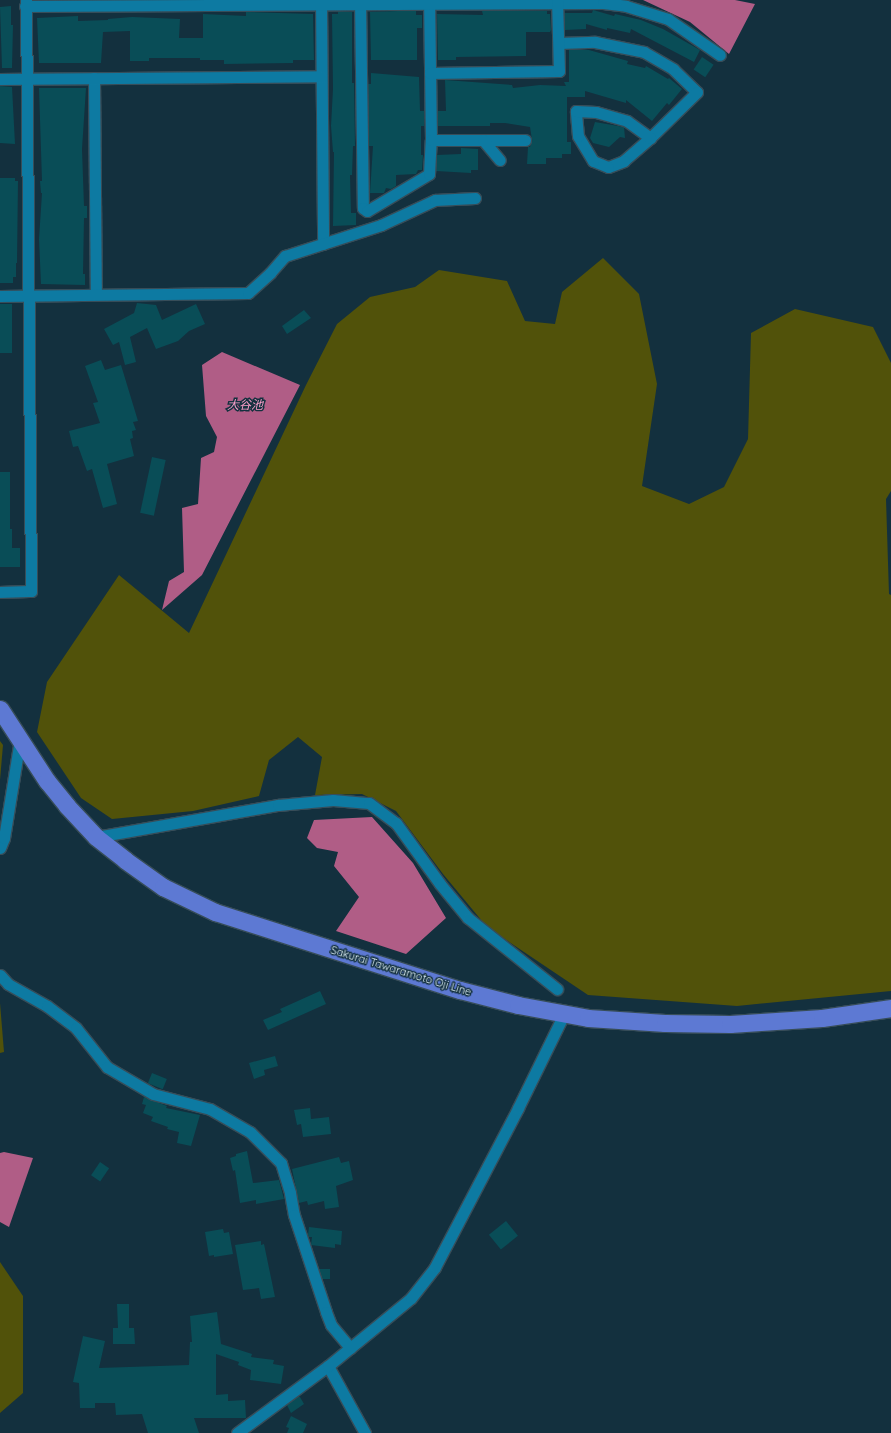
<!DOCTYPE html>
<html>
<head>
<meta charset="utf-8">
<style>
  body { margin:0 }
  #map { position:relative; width:891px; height:1433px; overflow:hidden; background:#13303e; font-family:Quicksand,"Noto Sans JP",sans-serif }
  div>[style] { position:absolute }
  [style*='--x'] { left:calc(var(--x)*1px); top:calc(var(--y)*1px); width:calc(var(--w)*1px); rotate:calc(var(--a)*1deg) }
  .green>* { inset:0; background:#51520a }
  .water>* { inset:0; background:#b05d86 }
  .building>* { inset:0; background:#094d57; transform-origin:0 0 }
  .roads { filter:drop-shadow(1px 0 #374d59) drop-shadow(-1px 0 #374d59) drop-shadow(0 1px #374d59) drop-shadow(0 -1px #374d59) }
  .street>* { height:11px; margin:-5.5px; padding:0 5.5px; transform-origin:5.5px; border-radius:5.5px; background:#0d7aa2 }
  .primary>* { height:17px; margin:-8.5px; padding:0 8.5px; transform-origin:8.5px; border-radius:8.5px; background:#5d79d3 }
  span { translate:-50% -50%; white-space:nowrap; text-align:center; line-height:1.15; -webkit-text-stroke:3px #13303e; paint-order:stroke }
  .street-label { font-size:11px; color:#e6f6ff }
  .water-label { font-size:12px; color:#f89ec8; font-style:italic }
</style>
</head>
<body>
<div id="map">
  <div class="green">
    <div style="clip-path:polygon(603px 258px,639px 294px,657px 384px,642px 486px,689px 504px,724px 487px,748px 439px,751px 333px,795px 309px,873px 327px,891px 363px,891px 491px,886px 499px,889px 594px,891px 595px,891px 991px,737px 1006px,588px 995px,487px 927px,443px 874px,396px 811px,362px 794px,315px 795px,322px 757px,298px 737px,269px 760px,259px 796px,193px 811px,112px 819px,81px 798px,37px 732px,47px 682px,119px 575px,189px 633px,306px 385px,337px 324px,370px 297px,415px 287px,439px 270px,507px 281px,525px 321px,555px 324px,562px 292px)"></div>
    <div style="clip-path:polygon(0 741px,3px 745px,0 780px)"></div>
    <div style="clip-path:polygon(0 1003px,4px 1052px,0 1053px)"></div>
    <div style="clip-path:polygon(0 1262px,23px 1296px,23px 1393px,0 1413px)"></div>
  </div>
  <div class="water">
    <div style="clip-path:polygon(643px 0,735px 0,755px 4px,729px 54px,690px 22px)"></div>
    <div style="clip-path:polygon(222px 352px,300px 385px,202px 575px,162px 610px,169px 581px,184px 572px,182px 508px,198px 504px,201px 458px,214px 452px,217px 437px,206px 416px,202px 365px)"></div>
    <div style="clip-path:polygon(372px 817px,413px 863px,446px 918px,406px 954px,336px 931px,359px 897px,334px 866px,338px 852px,317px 848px,307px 838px,314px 820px)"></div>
    <div style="clip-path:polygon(4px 1152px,33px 1158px,9px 1227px,0 1222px,0 1153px)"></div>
  </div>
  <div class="building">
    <div style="clip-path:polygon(11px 6px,11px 25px,13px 25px,12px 68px,2px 68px,0 7px)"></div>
    <div style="clip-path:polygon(593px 10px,614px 16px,615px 14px,641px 20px,663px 29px,700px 50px,694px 62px,631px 29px,630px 33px,607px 28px,607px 30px,586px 24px,586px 29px,565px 30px,564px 13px,592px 13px)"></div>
    <div style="clip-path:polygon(338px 11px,352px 12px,352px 83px,354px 83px,355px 146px,353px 146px,352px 175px,350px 175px,351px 213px,356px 213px,356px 225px,333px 226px,334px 152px,333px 152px,331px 126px,333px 89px,332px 14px,338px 14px)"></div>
    <div style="clip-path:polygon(398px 11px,416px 11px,416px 15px,422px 15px,422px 28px,417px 28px,417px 60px,371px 60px,370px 12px)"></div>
    <div style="clip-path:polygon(482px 11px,547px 11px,547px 14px,550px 14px,551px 30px,550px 32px,526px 32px,526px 56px,456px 57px,456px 60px,438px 60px,437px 14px,483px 15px)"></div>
    <div style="clip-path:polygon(246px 12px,313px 14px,314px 60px,293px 60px,293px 63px,224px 64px,224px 60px,200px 60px,200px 58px,149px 58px,149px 61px,130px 61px,130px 31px,103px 32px,101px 63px,39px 63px,37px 18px,78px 16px,78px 21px,108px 20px,108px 19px,132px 17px,180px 19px,179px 38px,203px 38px,203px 14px,246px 16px)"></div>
    <div style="clip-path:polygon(569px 50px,589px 50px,628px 61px,627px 64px,645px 68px,646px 66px,668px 79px,669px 78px,682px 89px,669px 105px,667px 103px,652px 121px,626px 100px,626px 103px,585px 91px,585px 97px,567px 97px,567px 142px,571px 142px,571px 154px,562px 154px,562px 158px,546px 158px,546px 164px,527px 164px,528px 147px,530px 147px,532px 140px,530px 127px,505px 123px,490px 123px,490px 126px,438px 126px,438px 111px,446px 111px,445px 80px,512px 85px,513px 88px,540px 85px,566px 86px,564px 82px,569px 82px)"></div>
    <div style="left:702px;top:57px;width:14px;height:15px;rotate:34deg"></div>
    <div style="clip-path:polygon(371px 73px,419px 77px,420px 111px,424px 111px,424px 126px,421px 126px,421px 155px,423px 155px,422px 170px,418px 170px,416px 174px,396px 175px,396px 186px,391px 189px,386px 188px,384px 193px,370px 193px,373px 146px,369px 146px,368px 84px,371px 84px)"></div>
    <div style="clip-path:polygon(0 86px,12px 87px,15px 144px,0 143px)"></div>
    <div style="clip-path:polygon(39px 88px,86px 88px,82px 149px,84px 206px,87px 206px,87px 218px,84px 218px,83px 274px,85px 274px,85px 285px,41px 284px,39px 239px,42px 193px,41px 193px,40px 181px,42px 181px)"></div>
    <div style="clip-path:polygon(595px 122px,624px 127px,625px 138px,620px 137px,609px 147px,593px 143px,590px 138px)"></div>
    <div style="clip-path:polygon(461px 148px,478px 149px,478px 170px,471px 170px,471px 173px,436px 171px,437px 155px,461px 154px)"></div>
    <div style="clip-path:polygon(0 178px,15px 178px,15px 181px,18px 181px,17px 263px,16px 263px,16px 277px,13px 277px,13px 283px,0 283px)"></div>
    <div style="clip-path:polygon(137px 303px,156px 305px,162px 320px,196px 304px,205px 324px,189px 331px,178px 341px,156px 349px,147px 328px,130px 337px,136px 362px,125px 365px,119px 342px,113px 345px,104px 329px,134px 313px)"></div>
    <div style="left:0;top:304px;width:12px;height:49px"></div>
    <div style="clip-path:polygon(304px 310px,311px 318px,287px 334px,282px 326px)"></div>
    <div style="clip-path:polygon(101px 360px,105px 370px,121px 365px,138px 421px,133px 422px,136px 430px,132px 431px,133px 438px,130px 439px,134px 456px,107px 464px,117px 504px,103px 508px,92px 469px,87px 471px,78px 446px,73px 447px,69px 431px,100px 423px,93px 403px,98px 402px,85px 366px)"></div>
    <div style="left:152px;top:457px;width:14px;height:57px;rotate:12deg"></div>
    <div style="clip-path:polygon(0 472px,10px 472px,10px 529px,12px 529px,12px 548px,20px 548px,20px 567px,0 567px)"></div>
    <div style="clip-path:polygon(320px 991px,326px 1004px,268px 1030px,263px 1020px,282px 1012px,280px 1009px)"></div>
    <div style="clip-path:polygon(275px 1056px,278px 1066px,264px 1070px,265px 1075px,254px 1079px,249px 1063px)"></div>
    <div style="left:152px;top:1073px;width:16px;height:11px;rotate:22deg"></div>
    <div style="clip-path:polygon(144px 1097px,167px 1106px,166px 1108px,200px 1115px,191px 1146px,177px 1143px,179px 1132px,167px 1129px,168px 1127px,151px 1121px,153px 1117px,143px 1113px,146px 1105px,142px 1104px)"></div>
    <div style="clip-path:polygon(310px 1108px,311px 1119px,329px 1117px,331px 1134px,303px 1137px,301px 1124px,297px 1125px,294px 1110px)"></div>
    <div style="clip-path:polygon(247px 1151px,253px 1183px,279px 1180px,284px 1199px,256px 1204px,256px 1200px,240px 1203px,235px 1170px,233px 1171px,230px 1158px,236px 1156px,236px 1154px)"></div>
    <div style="clip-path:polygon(339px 1157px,341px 1163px,349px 1161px,353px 1180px,336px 1186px,339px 1207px,325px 1209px,324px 1201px,308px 1205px,307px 1201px,299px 1203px,292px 1169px)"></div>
    <div style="left:100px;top:1162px;width:11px;height:16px;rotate:34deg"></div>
    <div style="left:506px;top:1221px;width:19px;height:22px;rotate:51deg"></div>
    <div style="clip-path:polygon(309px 1227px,342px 1231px,341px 1245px,335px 1244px,335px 1248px,311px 1245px,312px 1237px,309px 1237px,308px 1235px)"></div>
    <div style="clip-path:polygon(223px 1229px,224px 1233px,229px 1232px,233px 1254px,214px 1257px,214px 1255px,209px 1256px,205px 1232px)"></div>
    <div style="clip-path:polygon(261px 1241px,261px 1245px,264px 1244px,275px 1297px,261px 1299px,259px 1288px,243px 1290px,235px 1245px)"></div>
    <div style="clip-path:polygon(319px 1269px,330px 1269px,330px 1279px,322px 1279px)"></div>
    <div style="clip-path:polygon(117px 1304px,129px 1304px,129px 1328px,134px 1328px,135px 1344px,113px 1344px,113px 1328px,118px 1328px)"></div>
    <div style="clip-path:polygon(217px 1312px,221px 1344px,252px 1354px,251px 1357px,274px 1360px,273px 1364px,284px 1366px,281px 1384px,250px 1380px,251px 1370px,238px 1365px,239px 1362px,216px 1354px,216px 1395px,228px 1394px,228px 1401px,245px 1400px,246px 1418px,194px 1418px,199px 1433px,148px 1433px,142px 1414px,116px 1415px,115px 1403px,95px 1403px,95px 1408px,80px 1408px,79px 1383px,73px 1382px,83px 1336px,105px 1341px,99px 1368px,189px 1365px,190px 1342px,192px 1342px,190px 1316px)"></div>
    <div style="clip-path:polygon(297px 1397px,300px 1397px,304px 1404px,291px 1413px,287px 1405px)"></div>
    <div style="clip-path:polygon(291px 1416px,307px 1424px,303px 1433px,287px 1433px,289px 1428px,286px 1427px)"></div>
  </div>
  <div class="roads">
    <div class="street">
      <div style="--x:321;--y:0;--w:244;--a:89.5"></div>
      <div style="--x:360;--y:0;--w:208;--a:89.2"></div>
      <div style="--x:363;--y:208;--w:5;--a:37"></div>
      <div style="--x:367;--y:211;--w:72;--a:-30.8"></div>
      <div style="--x:429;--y:174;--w:34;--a:-87"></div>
      <div style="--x:431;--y:140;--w:140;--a:-90.8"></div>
      <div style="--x:25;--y:6;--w:578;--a:-0.3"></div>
      <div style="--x:603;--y:3;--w:23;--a:7"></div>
      <div style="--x:626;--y:6;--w:44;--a:17.2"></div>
      <div style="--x:668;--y:19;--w:63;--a:34.7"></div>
      <div style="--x:559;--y:43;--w:36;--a:-2"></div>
      <div style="--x:595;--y:42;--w:50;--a:11.5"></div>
      <div style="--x:644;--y:52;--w:34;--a:30"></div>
      <div style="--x:673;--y:69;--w:33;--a:44"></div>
      <div style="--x:697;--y:92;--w:66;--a:135.6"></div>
      <div style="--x:650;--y:138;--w:35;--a:139"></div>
      <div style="--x:624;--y:161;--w:17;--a:159"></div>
      <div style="--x:608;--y:167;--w:16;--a:-158"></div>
      <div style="--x:593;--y:161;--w:29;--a:-121"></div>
      <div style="--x:578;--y:136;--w:25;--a:-95"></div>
      <div style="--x:576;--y:111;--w:20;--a:3"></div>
      <div style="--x:596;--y:112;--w:32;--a:16"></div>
      <div style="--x:627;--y:121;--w:29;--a:36"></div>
      <div style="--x:430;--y:73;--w:129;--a:-0.9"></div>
      <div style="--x:559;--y:71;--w:71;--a:-91.6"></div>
      <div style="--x:94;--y:78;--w:216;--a:89.5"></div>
      <div style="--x:0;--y:79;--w:321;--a:-0.5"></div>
      <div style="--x:431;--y:140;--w:94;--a:0"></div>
      <div style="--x:483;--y:140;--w:26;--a:50"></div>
      <div style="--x:0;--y:296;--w:248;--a:-0.7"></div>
      <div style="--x:248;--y:293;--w:30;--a:-42"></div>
      <div style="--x:270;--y:273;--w:23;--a:-49"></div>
      <div style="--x:285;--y:256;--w:101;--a:-17.9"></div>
      <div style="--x:381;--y:225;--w:60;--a:-24.8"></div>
      <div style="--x:435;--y:200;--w:40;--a:-2.9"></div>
      <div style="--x:0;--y:592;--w:31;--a:-2"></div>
      <div style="--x:31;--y:591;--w:591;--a:-90.48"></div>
      <div style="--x:96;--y:837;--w:185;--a:-10"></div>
      <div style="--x:278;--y:805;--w:55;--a:-5.2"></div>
      <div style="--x:333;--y:800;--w:36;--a:5"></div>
      <div style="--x:369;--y:803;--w:34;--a:37"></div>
      <div style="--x:396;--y:823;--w:75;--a:54.2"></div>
      <div style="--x:440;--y:884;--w:44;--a:50.5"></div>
      <div style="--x:468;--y:918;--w:114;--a:38.6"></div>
      <div style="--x:0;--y:848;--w:11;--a:-68"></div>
      <div style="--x:4;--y:838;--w:100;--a:-80.8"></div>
      <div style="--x:0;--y:975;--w:12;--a:48"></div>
      <div style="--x:8;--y:984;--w:45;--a:29.4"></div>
      <div style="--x:47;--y:1006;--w:36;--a:37"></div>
      <div style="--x:76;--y:1028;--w:50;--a:51.5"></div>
      <div style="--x:107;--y:1067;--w:53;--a:30.4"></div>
      <div style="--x:153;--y:1094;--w:59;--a:14.7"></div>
      <div style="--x:210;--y:1109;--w:46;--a:29.9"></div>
      <div style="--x:250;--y:1132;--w:44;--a:45"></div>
      <div style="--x:281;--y:1163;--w:31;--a:73"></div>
      <div style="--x:290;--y:1193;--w:22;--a:80"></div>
      <div style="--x:294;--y:1215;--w:102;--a:71.7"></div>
      <div style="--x:326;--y:1312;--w:14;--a:69"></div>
      <div style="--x:331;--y:1325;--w:30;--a:50"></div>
      <div style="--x:328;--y:1366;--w:77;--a:61.1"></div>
      <div style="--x:237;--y:1433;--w:113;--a:-36.4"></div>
      <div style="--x:328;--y:1366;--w:107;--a:-39.3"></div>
      <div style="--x:411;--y:1298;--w:39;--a:-52"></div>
      <div style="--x:435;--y:1267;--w:179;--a:-62.4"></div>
      <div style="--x:518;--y:1108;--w:105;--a:-63.9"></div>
    </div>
    <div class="primary">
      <div style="--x:0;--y:709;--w:86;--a:56.9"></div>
      <div style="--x:47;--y:781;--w:32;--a:51"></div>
      <div style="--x:67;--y:806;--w:42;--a:46.9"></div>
      <div style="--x:96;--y:837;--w:37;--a:38"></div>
      <div style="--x:125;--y:860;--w:47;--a:35.4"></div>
      <div style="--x:163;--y:887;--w:58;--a:25.7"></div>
      <div style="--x:215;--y:912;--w:257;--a:17.7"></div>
      <div style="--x:460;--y:990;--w:60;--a:14.5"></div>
      <div style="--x:518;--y:1005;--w:71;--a:10.5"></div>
      <div style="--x:588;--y:1018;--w:77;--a:3.7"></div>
      <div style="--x:665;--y:1023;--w:65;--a:0.9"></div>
      <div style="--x:730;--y:1024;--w:92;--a:-3.7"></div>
      <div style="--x:822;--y:1018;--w:70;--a:-8.2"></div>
    </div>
  </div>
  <div class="street-label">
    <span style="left:401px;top:971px;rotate:17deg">Sakurai Tawaramoto Oji Line</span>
  </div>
  <div class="water-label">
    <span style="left:245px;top:405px">大谷池</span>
  </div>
</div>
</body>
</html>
